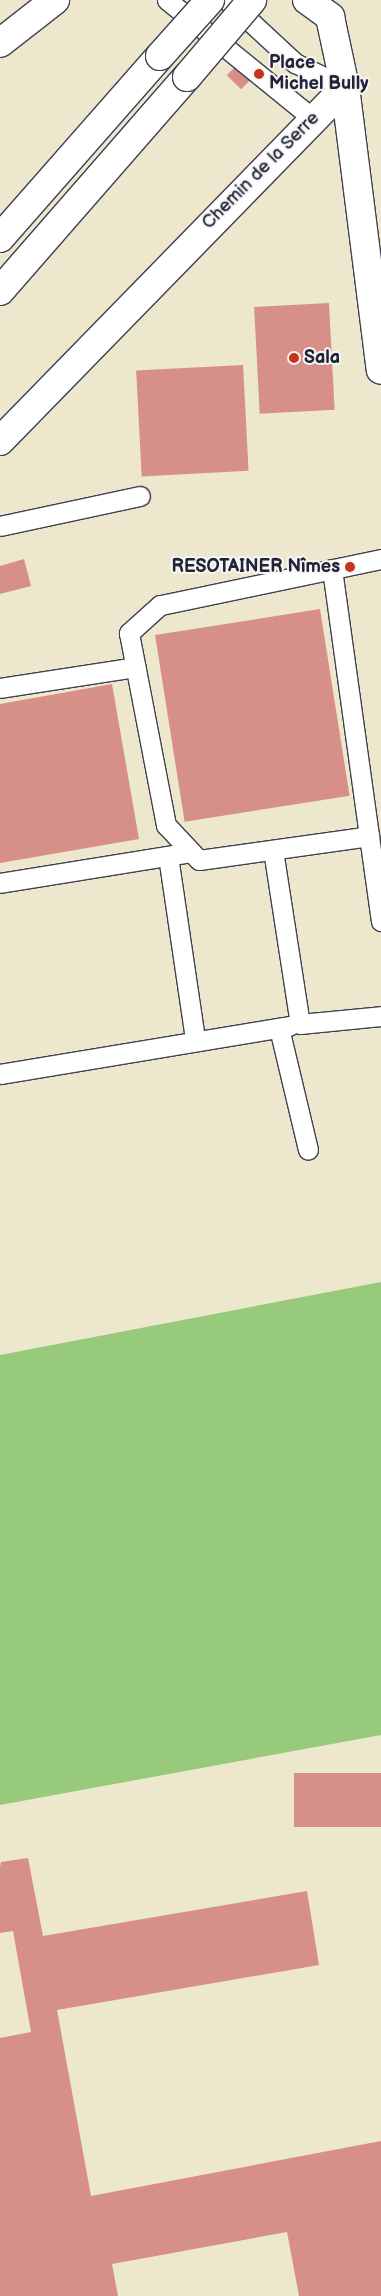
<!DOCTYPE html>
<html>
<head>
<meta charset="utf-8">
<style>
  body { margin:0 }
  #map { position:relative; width:381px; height:2296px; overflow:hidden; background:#ede7cd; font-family:"Balsamiq Sans",sans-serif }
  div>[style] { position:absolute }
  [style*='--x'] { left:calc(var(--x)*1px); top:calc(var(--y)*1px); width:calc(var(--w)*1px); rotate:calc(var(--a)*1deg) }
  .green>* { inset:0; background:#97ca7b }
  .building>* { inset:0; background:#d69088; transform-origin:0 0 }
  .roads { filter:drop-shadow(1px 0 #404051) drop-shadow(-1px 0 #404051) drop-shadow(0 1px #404051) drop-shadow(0 -1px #404051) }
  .service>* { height:19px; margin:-9.5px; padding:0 9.5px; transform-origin:9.5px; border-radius:9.5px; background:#fff }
  .minor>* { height:28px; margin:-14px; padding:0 14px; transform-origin:14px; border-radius:14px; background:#fff }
  .primary>* { height:28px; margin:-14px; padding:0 14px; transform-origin:14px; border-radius:14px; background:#fff }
  .bridges { filter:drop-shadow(1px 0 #404051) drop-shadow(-1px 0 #404051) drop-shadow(0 1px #404051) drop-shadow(0 -1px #404051) }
  .primary-bridge>* { height:28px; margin:-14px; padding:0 14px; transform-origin:14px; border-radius:14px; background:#fff }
  .dots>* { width:14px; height:14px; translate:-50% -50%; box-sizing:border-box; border:2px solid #f6f6f2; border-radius:50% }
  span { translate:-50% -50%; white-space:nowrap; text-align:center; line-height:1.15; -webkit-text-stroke:4px #f6f6f2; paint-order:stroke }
  .poi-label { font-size:18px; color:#22223b; font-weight:700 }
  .left { translate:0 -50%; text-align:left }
  .right { translate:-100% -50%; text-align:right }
  .street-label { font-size:18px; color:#22223b }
</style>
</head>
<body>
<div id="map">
  <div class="green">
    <div style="clip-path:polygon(381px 1282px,381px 1735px,0 1805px,0 1355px)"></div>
  </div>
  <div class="building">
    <div style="left:241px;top:61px;width:20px;height:20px;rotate:45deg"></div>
    <div style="left:329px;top:303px;width:107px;height:75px;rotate:87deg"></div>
    <div style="left:243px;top:365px;width:106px;height:107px;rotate:87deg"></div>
    <div style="clip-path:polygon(24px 559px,31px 586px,0 594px,0 566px)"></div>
    <div style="left:320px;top:609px;width:189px;height:167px;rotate:81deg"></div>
    <div style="clip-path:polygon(112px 684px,139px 839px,0 863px,0 704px)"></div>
    <div style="left:381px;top:1773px;width:54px;height:87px;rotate:90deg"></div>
    <div style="clip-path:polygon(28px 1858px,43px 1936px,307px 1891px,319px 1965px,57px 2010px,91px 2196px,381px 2141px,381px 2296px,299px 2296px,287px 2232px,112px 2264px,118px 2296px,0 2296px,0 2038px,31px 2032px,13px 1931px,0 1933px,0 1867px,1px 1862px)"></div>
  </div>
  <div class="roads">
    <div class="service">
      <div style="--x:167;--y:0;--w:187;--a:39.1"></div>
      <div style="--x:227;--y:0;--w:93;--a:42.8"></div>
      <div style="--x:295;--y:63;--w:55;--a:25.6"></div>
      <div style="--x:0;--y:526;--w:143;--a:-12.1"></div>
      <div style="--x:381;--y:559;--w:226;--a:168.2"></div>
      <div style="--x:160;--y:605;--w:42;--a:137.9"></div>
      <div style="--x:129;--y:633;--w:196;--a:79.1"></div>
      <div style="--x:166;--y:825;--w:48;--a:46.7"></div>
      <div style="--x:199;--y:860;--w:172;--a:-8"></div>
      <div style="--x:369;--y:836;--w:86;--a:82"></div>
      <div style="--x:332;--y:569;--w:270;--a:82.1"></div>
      <div style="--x:0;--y:688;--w:137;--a:-8.8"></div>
      <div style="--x:273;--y:850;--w:176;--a:81.2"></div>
      <div style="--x:300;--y:1024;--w:81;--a:-5.6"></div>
      <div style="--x:168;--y:856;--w:185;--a:81.6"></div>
      <div style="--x:0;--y:883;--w:193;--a:-9.2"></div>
      <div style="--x:289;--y:1026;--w:10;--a:169"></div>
      <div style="--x:279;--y:1028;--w:125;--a:76.6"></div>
      <div style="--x:0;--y:1074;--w:283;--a:-9.4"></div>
    </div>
    <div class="minor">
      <div style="--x:307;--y:0;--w:29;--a:36"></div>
      <div style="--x:330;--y:17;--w:72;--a:77.9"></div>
      <div style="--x:345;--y:87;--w:285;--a:82.8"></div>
      <div style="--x:0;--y:43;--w:70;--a:-38"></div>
      <div style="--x:0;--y:441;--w:494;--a:-45.7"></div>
    </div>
    <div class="primary">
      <div style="--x:0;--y:238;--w:242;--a:-48.7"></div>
      <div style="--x:0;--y:291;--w:284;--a:-48.9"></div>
    </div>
  </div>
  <div class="bridges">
    <div class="primary-bridge">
      <div style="--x:160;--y:56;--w:75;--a:-48.2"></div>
      <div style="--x:187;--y:77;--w:101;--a:-49.8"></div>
    </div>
  </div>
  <div class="dots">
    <div style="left:259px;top:74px;background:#c8321e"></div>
    <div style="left:294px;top:358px;background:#c8321e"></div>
    <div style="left:350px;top:567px;background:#c8321e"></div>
  </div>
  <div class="poi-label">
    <span class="left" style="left:269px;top:74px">Place<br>Michel Bully</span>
    <span class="left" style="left:304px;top:358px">Sala</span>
    <span class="right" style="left:340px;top:567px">RESOTAINER Nîmes</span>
  </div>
  <div class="street-label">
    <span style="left:261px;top:171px;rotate:-45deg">Chemin de la Serre</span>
  </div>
</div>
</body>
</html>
